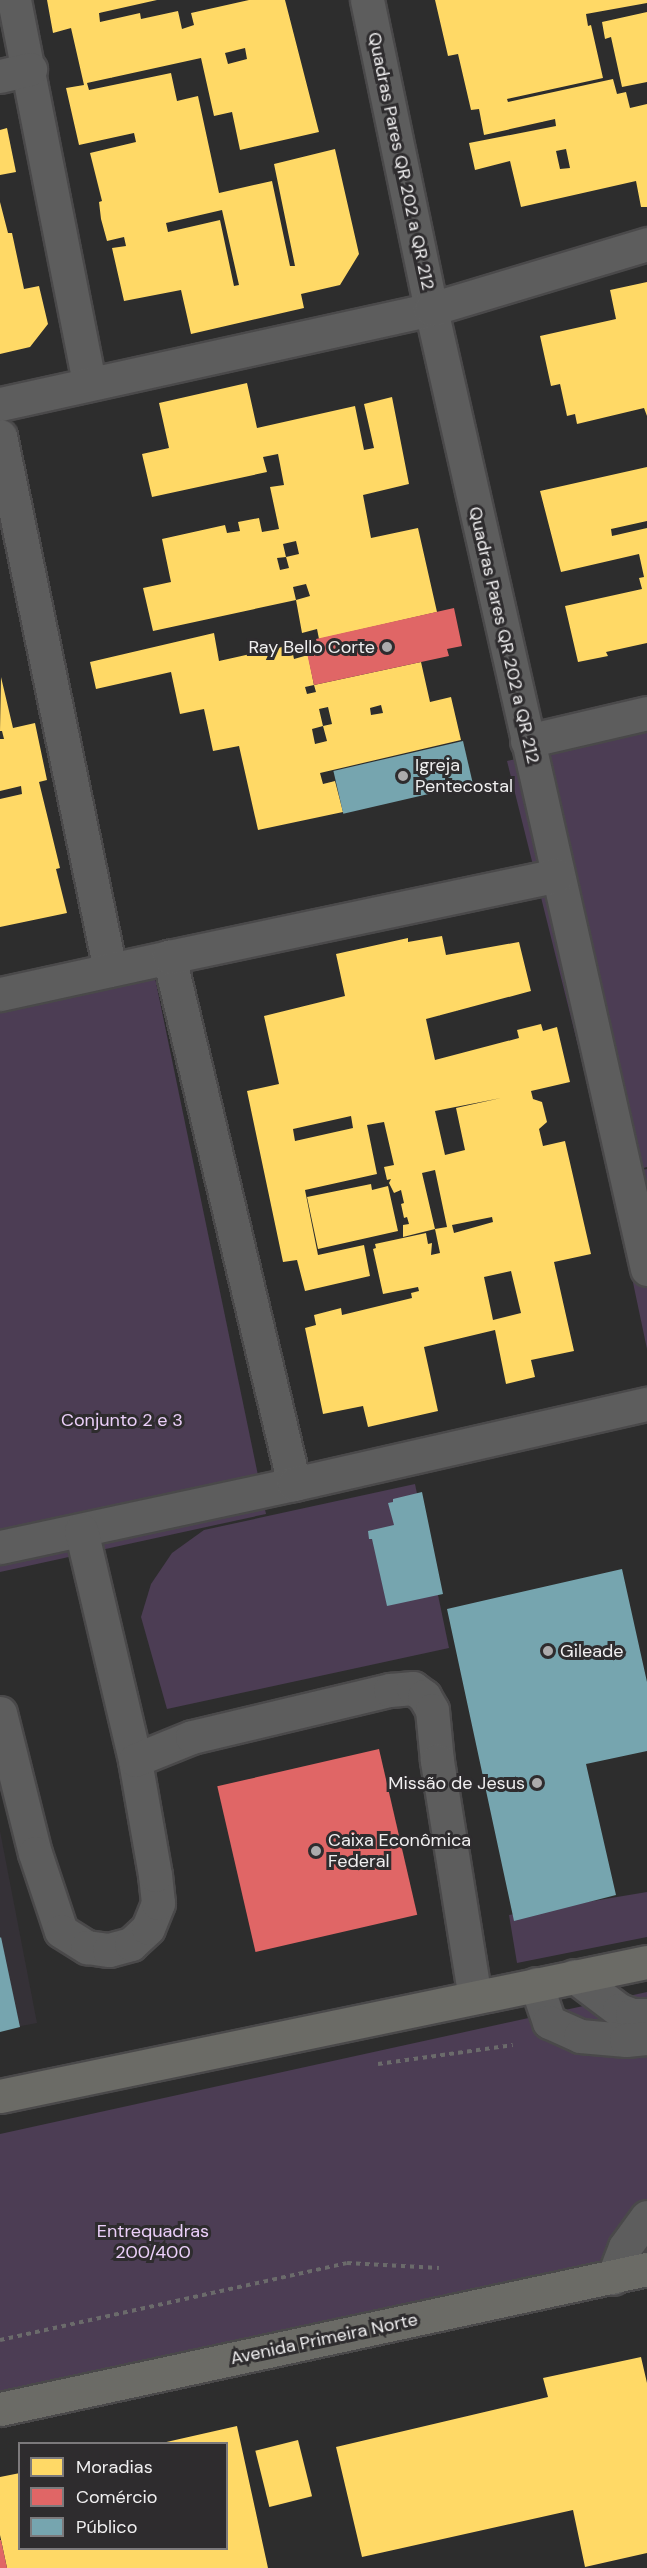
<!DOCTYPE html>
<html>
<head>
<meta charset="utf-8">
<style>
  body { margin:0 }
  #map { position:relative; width:647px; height:2568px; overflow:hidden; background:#2d2d2d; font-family:"DM Sans",sans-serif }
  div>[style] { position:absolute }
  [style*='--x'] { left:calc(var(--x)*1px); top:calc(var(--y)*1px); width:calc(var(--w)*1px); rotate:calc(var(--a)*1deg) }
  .built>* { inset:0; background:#353137 }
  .green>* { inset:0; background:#4c3d54 }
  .homes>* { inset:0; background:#ffd966; transform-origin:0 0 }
  .shops>* { inset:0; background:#e06666; transform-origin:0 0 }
  .public>* { inset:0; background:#76a5af; transform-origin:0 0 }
  .path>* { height:4px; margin-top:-2px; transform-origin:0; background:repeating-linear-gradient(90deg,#6b6b6b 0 4.5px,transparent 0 9px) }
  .roads { filter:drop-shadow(2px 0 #4a494a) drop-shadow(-2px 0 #4a494a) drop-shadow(0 2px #4a494a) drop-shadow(0 -2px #4a494a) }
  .minor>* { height:33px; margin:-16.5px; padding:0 16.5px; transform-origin:16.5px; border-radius:16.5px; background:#5d5d5d }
  .major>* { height:33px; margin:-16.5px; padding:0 16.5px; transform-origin:16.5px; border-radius:16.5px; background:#6b6b66 }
  .dots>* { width:16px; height:16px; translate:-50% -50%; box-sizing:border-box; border:3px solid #2e2c2e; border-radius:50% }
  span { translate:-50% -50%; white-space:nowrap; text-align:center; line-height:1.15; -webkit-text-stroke:6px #2e2c2e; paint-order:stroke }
  .street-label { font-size:18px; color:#f0eff0 }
  .poi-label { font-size:18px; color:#f0eff0 }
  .right { translate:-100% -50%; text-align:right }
  .left { translate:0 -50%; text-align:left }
  .park-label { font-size:18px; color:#ebcff9 }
  .legend { position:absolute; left:18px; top:2442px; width:210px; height:108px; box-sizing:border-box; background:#2e2c2e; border:2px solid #7c7a7c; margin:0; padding:8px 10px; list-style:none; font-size:18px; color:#f0eff0 }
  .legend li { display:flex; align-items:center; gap:12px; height:30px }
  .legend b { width:30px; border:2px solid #7c7a7c }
</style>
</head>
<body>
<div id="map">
  <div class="built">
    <div style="clip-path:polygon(0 1831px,37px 2023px,0 2030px)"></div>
  </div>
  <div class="green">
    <div style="clip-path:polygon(647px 731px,647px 1167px,631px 1172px,647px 1169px,647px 1349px,611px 1178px,507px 761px)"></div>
    <div style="clip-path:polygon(154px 973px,266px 1514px,0 1572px,0 1010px)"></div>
    <div style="clip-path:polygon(415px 1484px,449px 1648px,167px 1709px,141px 1617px,151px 1584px,172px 1553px,204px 1530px)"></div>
    <div style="clip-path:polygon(647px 1892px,647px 1937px,517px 1963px,509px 1915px)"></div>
    <div style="clip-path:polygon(647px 1992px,647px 2275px,0 2420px,0 2134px)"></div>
  </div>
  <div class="homes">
    <div style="clip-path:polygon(evenodd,47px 0,157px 0,99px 13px,100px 22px,140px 13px,141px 19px,178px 11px,182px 29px,194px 25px,191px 13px,249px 0,285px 0,319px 132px,240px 150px,232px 112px,214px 116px,201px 58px,87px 83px,89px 90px,171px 73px,177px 101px,198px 96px,219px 193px,272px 181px,290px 266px,295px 266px,274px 164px,335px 149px,359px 254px,340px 285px,301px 294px,304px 308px,191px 334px,181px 290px,124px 301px,112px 248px,126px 246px,124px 237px,107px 241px,101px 219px,99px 202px,102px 201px,90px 153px,136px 142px,134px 133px,79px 145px,66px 88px,84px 85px,71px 28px,53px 33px,47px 0,245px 48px,247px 59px,228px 64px,225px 53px,245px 48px,47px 0,222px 210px,239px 285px,234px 286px,220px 220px,168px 232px,166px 223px,222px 210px)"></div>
    <div style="clip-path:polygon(evenodd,435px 0,647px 0,647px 3px,586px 14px,588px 26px,591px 25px,603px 78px,507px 99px,508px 102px,613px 79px,617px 94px,626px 92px,630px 108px,647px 104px,647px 207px,641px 207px,636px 181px,521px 207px,510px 161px,475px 170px,469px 143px,556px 126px,555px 119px,484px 135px,479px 109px,471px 110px,458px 54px,448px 56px,435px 0,566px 149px,570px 168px,560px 169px,556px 151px,566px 149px)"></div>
    <div style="clip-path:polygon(647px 12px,647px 82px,622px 87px,611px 37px,605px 39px,602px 22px)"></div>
    <div style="clip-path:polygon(7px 128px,16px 172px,0 175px,0 130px)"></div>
    <div style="clip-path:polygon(0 202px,8px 233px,12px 233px,24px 289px,39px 286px,48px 324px,30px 347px,0 354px)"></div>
    <div style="clip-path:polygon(647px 282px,647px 416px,644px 408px,577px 424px,575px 414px,567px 416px,560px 384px,551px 386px,540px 336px,616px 319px,610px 290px)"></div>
    <div style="clip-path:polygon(evenodd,247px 383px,257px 428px,355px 406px,364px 450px,374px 448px,364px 404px,392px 397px,409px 484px,363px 495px,371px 538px,418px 528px,437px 612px,319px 639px,317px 629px,302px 633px,296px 600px,310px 596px,306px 584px,293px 587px,296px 600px,153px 631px,143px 588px,171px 582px,162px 539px,225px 525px,227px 533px,240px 531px,238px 522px,259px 518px,262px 532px,279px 529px,270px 487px,284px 485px,278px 454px,263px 457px,267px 472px,152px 497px,142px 454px,169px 448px,159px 403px,247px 383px,296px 541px,299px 554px,286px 557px,289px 568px,280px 570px,277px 558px,286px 557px,283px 544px,296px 541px)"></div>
    <div style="clip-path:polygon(647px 467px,647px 521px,611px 529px,612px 536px,647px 528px,647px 643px,606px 652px,608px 656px,578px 662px,565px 606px,642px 589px,639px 578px,644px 577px,639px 554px,561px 572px,540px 491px)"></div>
    <div style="clip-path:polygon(evenodd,214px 633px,219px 661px,291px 645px,294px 659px,308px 655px,314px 685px,305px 687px,307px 694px,316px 692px,314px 685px,421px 662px,430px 702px,451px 697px,461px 740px,320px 773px,323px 784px,335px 781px,343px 812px,258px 830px,239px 746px,213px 751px,204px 709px,180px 714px,171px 672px,96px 689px,90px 662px,214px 633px,381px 705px,383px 713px,371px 715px,370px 708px,381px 705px,214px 633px,328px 707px,332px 724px,323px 726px,327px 741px,315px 744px,312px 729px,323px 726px,319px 709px,328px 707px)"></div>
    <div style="clip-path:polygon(1px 677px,13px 728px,35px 723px,47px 780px,39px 782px,60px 868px,56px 869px,67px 913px,0 927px,0 799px,22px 794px,21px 786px,0 791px,0 739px,4px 739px,2px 731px,0 731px)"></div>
    <div style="clip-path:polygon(evenodd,442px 936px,446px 955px,519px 942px,531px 991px,426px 1019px,433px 1051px,435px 1060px,519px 1038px,517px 1030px,541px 1024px,543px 1031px,557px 1027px,570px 1082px,531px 1091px,533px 1099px,542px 1102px,547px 1122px,539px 1129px,543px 1146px,565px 1141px,591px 1254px,554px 1262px,574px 1351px,531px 1360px,535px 1377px,506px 1384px,495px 1330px,424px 1347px,438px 1411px,368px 1427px,363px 1406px,323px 1414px,305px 1328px,316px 1325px,314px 1315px,341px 1308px,342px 1315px,412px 1298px,411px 1293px,419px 1291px,418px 1287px,383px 1294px,373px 1249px,376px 1248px,375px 1244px,426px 1233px,428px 1244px,432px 1243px,431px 1255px,440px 1253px,435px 1229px,403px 1237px,403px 1225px,409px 1224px,407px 1217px,404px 1218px,401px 1204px,404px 1203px,401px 1190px,394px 1193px,389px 1183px,391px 1179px,387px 1180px,384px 1167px,394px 1165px,384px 1122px,367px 1125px,377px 1174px,305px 1190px,318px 1255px,364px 1245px,370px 1276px,305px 1291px,297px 1260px,283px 1262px,247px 1091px,279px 1084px,264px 1016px,345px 996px,336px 954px,408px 938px,408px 942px,442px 936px,501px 1098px,456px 1108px,465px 1150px,445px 1155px,435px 1111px,501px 1098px,442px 936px,351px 1116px,353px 1128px,295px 1141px,293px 1129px,351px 1116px,442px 936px,435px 1170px,447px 1227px,435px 1229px,422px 1173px,435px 1170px,442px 936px,492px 1217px,493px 1222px,454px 1233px,452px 1225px,492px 1217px,442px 936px,511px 1271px,521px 1313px,493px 1320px,484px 1277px,511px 1271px)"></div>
    <div style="clip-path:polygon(371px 1184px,372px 1190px,388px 1186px,398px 1231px,318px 1249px,307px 1197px)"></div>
    <div style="clip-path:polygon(641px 2357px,647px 2383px,647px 2553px,585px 2567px,573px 2510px,362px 2557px,336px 2447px,548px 2397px,543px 2378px)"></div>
    <div style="clip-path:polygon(237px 2426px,268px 2568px,7px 2568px,0 2535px,0 2477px,20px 2473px,20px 2548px,226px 2548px,226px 2444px,162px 2443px)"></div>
    <div style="left:298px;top:2440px;width:58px;height:44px;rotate:76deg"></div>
  </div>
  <div class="shops">
    <div style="clip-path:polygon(454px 608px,462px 646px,447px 649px,449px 656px,314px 685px,307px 653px,319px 650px,316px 639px)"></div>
    <div style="left:379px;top:1749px;width:170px;height:166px;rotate:77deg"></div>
    <div style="clip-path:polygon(0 2540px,1px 2540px,7px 2568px,0 2568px)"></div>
  </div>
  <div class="public">
    <div style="left:463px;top:741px;width:44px;height:133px;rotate:77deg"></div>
    <div style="clip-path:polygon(422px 1492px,443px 1594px,387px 1606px,372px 1539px,369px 1539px,368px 1531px,394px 1525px,388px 1503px,393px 1502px,393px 1499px)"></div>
    <div style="clip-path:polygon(622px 1569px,647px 1682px,647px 1751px,586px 1764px,616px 1895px,514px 1921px,447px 1609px)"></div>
    <div style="clip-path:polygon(1px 1937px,20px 2027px,0 2032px,0 1938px)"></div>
  </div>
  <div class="path">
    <div style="--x:378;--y:2064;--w:136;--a:-8"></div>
    <div style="--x:0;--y:2340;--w:355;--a:-12.5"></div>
    <div style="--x:347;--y:2263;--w:92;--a:3.1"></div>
  </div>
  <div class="roads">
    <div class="minor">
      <div style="--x:14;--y:0;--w:390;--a:78.9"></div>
      <div style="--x:367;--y:0;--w:316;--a:78.3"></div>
      <div style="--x:431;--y:309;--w:984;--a:77.32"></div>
      <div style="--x:0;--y:76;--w:31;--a:-13"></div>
      <div style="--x:0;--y:404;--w:441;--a:-12.4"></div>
      <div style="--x:431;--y:309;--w:226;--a:-16.7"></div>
      <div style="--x:0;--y:436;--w:545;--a:78.36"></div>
      <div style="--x:527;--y:741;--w:123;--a:-13.1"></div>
      <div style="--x:0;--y:994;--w:173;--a:-12.3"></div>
      <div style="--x:294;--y:1484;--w:542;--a:-103.34"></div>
      <div style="--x:169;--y:957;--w:397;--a:-11.9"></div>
      <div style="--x:0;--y:1547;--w:301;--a:-12.1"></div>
      <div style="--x:294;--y:1484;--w:362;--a:-12.8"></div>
      <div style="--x:0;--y:1713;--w:144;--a:76"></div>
      <div style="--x:35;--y:1853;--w:82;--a:71.6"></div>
      <div style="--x:61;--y:1931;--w:31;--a:32"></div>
      <div style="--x:87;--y:1947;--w:22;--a:8"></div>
      <div style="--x:109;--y:1950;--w:23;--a:-15"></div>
      <div style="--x:131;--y:1944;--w:23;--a:-43"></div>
      <div style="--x:148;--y:1928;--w:27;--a:-68"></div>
      <div style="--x:158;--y:1903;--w:28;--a:-96"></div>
      <div style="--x:155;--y:1875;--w:117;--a:-99.9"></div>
      <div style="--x:135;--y:1760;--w:236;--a:-103.2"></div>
      <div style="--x:135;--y:1760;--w:61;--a:-22"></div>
      <div style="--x:192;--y:1737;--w:204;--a:-13.4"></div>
      <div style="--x:390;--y:1690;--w:23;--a:-5"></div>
      <div style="--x:413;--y:1688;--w:14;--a:36"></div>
      <div style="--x:424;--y:1696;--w:16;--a:60"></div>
      <div style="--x:432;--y:1710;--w:51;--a:84.4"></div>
      <div style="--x:437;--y:1761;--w:239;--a:80.9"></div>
      <div style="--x:574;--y:1976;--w:56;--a:37.1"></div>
      <div style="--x:619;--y:2010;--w:14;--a:21"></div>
      <div style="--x:632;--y:2015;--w:15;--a:0"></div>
      <div style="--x:536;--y:1984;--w:40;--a:71.1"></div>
      <div style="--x:549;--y:2022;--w:34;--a:24"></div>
      <div style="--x:580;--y:2036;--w:46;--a:5"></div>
      <div style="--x:626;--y:2040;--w:21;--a:-5"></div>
      <div style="--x:613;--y:2278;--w:33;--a:-69"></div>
      <div style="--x:625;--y:2247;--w:37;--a:-54"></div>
    </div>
    <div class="major">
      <div style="--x:0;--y:2096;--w:661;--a:-11.7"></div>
      <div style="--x:0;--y:2409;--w:662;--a:-12.21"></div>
    </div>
  </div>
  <div class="dots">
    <div style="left:387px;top:647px;background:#acabac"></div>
    <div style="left:403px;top:776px;background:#acabac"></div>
    <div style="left:548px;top:1651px;background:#acabac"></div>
    <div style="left:537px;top:1783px;background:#acabac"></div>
    <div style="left:316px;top:1851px;background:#acabac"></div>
  </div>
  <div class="street-label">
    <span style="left:401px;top:161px;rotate:78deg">Quadras Pares QR 202 a QR 212</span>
    <span style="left:504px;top:635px;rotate:77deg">Quadras Pares QR 202 a QR 212</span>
    <span style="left:324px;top:2339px;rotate:-12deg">Avenida Primeira Norte</span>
  </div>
  <div class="poi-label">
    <span class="right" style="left:375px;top:647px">Ray Bello Corte</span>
    <span class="left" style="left:415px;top:776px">Igreja<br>Pentecostal</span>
    <span class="left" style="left:560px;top:1651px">Gileade</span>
    <span class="right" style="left:525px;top:1783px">Missão de Jesus</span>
    <span class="left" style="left:328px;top:1851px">Caixa Econômica<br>Federal</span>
  </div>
  <div class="park-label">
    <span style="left:122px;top:1420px">Conjunto 2 e 3</span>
    <span style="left:153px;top:2242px">Entrequadras<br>200/400</span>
  </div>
  <ul class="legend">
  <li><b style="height:16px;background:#ffd966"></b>Moradias</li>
  <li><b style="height:16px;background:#e06666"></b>Comércio</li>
  <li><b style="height:16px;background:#76a5af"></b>Público</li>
  </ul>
</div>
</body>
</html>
